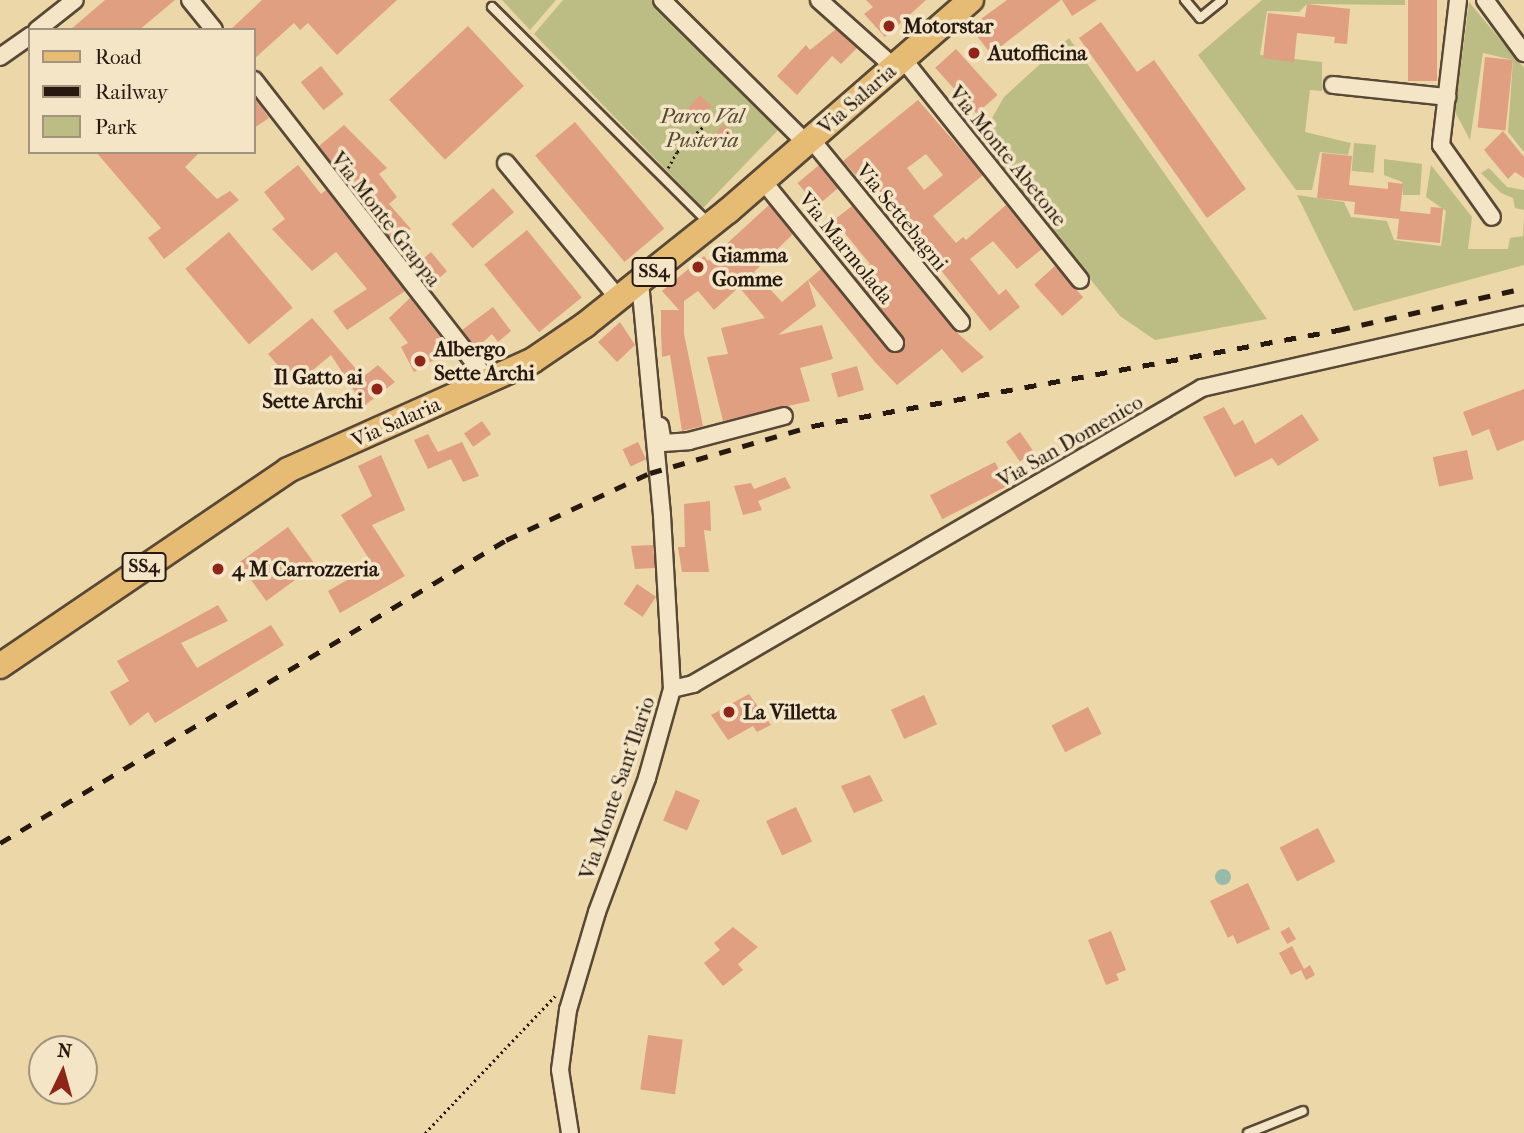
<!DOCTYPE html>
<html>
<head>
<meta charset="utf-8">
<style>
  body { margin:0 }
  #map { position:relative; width:1524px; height:1133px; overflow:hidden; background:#ecd7a8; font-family:"IM FELL French Canon",serif }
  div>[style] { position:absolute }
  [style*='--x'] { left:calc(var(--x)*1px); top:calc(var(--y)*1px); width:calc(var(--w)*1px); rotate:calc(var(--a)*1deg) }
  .green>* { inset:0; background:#bcbd85; transform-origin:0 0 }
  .water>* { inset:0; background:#99b9ab }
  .round { border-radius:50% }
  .building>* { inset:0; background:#df9f80; transform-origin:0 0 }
  .path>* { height:2.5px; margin-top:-1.25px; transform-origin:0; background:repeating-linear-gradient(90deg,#27190f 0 2px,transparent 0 5.5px) }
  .roads { filter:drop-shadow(2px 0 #584835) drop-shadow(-2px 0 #584835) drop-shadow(0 2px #584835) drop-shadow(0 -2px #584835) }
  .service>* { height:8px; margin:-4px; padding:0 4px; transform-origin:4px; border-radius:4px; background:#f3e5c6 }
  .minor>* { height:16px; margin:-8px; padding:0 8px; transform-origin:8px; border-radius:8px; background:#f3e5c6 }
  .primary>* { height:24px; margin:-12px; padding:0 12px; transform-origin:12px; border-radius:12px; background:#e6bc74 }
  .rail>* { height:4.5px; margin-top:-2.25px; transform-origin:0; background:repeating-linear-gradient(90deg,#27190f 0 12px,transparent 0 24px) }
  .dots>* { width:19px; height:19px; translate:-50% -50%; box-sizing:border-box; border:4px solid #f3e5c6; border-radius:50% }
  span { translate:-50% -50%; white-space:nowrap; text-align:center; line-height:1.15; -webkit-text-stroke:7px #f3e5c6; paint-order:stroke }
  .shield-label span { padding:2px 5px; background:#f3e5c6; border:2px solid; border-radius:5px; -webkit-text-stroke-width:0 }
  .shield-label { font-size:19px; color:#27190f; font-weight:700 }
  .poi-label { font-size:21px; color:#27190f; font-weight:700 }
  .left { translate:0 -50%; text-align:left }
  .right { translate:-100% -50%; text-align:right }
  .street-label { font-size:21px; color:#27190f }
  .park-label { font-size:21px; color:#544a32; font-style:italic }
  .legend { position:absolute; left:28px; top:28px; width:228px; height:126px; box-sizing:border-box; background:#f3e5c6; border:2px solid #a1937d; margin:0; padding:9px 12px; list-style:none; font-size:21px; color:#27190f }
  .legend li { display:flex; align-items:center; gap:14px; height:35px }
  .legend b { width:35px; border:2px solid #a1937d }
  .north { position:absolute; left:28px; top:1035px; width:70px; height:70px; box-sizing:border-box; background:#f3e5c6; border:2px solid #a1937d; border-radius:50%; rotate:5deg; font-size:19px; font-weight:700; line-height:28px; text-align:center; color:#27190f }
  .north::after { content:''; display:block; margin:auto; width:24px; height:32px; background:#8f2418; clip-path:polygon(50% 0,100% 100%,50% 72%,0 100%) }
</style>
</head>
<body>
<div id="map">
  <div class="green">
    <div style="clip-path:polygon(502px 0,556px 0,530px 30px)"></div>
    <div style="clip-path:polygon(563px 0,651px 0,780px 128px,703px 208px,534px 34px)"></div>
    <div style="clip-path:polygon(1262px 0,1405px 0,1405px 5px,1307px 4px,1299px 12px,1267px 11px,1260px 55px,1322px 62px,1322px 91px,1310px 90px,1305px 132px,1351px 143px,1348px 155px,1320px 152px,1312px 190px,1296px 190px,1198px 55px)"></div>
    <div style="clip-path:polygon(1469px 2px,1524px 68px,1524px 152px,1508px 132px,1513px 60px,1483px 53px,1470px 140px,1455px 112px)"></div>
    <div style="clip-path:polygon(1069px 38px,1267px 319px,1155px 340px,1120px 316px,995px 161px,983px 134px,1004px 97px)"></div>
    <div style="left:1354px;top:143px;width:22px;height:28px;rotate:5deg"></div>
    <div style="clip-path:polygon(1384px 159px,1422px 164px,1420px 195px,1403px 195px,1402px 182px,1384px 175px)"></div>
    <div style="clip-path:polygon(1431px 165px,1472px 217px,1468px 249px,1508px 249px,1510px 238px,1523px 236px,1524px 217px,1524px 265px,1354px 311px,1297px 195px,1344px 202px,1351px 217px,1387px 221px,1394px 240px,1441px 246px,1446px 211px,1426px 197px)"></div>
    <div style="clip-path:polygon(1489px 168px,1507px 187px,1524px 190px,1524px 210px,1515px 208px,1513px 198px,1501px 193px,1481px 173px)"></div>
  </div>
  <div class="water">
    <div class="round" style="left:1215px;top:869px;width:16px;height:16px"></div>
  </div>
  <div class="building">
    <div style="clip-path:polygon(105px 0,175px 0,139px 30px,70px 30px)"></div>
    <div style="clip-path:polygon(262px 0,397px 0,337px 55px,308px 23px,300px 30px,294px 23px,254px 59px,254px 30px,230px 30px)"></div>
    <div style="clip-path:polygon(866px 0,926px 0,885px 37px,864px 14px,873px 7px)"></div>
    <div style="clip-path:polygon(1007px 0,1061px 0,991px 54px,970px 27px)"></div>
    <div style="clip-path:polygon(1062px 0,1097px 0,1072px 16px)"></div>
    <div style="left:1408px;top:0;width:29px;height:81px"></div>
    <div style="clip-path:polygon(1307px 4px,1350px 9px,1347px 44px,1334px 43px,1335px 37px,1297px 33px,1294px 62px,1263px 58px,1268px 13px,1305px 17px)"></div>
    <div style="clip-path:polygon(1101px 22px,1137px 72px,1154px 60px,1246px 189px,1207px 218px,1079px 38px)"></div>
    <div style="left:468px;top:26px;width:82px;height:108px;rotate:47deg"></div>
    <div style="clip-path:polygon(836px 29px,857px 48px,841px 64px,832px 56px,797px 95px,777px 76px,806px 45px,810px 50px)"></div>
    <div style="left:956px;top:49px;width:62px;height:28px;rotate:48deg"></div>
    <div style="left:1485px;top:57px;width:28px;height:71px;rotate:6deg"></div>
    <div style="left:321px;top:66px;width:36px;height:26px;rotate:51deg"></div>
    <div style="left:700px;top:95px;width:16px;height:20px;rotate:43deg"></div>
    <div style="clip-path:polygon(254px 97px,269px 118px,254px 128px)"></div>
    <div style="clip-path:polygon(evenodd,918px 100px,983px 175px,933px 216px,956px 243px,963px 237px,966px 240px,1006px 205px,1042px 249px,1017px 269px,993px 241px,970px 259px,999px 295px,1006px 289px,1020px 307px,990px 331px,876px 190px,872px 193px,843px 161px,918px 100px,926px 154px,943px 175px,924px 190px,907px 168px,926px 154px)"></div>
    <div style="left:575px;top:122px;width:139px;height:52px;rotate:50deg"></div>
    <div style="left:724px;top:124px;width:21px;height:19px;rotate:43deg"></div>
    <div style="clip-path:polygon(344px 125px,387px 168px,379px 174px,397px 197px,389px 204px,411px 229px,394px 244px,319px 146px)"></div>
    <div style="clip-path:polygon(1503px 131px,1524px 157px,1524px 178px,1515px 172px,1508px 179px,1484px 150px)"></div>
    <div style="clip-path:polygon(96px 152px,200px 152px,185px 167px,217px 199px,230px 191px,239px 200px,164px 259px,148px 238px,161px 228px)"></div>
    <div style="clip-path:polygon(1322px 153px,1352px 156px,1349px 185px,1388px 189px,1388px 182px,1403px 184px,1400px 211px,1430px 214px,1431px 207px,1443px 208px,1440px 243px,1397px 239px,1399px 219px,1354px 214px,1355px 202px,1317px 198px)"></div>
    <div style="clip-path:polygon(298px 165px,321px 194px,326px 190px,405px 291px,347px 330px,333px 311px,367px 289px,336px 252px,312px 271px,272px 229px,285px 219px,264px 192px)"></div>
    <div style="left:819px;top:165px;width:30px;height:28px;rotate:50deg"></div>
    <div style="left:493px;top:188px;width:32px;height:55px;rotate:49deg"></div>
    <div style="clip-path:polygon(769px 205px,793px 234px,754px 272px,782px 302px,808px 280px,816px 306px,778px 335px,822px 325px,833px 359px,800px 368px,810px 401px,723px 421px,707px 357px,728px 354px,721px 328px,765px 318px,739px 287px,714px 310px,698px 291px,684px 301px,684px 334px,703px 426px,682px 431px,670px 355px,662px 357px,661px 332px,661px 310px,679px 310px,662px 291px,704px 256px,708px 261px)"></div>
    <div style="clip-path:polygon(852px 206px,953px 329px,984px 357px,962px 373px,942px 349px,897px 385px,875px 362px,808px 280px,821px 269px,887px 350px,902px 351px,903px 336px,855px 277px,870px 264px,834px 220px)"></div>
    <div style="left:527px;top:230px;width:87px;height:55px;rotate:51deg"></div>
    <div style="left:229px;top:232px;width:99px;height:57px;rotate:50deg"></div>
    <div style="left:431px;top:252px;width:25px;height:23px;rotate:50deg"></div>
    <div style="left:1055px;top:266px;width:42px;height:28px;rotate:48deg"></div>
    <div style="clip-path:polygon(410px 298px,450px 350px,414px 372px,401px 347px,408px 343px,389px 318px)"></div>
    <div style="clip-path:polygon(493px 307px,511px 331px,498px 342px,492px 334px,476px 348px,462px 330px)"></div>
    <div style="clip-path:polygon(312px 318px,363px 377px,378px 365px,395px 382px,364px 406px,331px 355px,295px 385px,268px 354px)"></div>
    <div style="clip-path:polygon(620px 322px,635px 345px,617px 362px,598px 342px)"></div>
    <div style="left:857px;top:366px;width:25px;height:27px;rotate:74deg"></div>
    <div style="clip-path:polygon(1524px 389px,1524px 440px,1497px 451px,1489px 429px,1472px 436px,1463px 412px)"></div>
    <div style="clip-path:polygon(1224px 407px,1234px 425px,1243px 420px,1255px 444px,1302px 414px,1319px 440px,1278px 466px,1272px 458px,1235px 477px,1203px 417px)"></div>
    <div style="left:482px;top:421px;width:16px;height:22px;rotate:55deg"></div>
    <div style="left:1020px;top:432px;width:24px;height:17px;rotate:55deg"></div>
    <div style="clip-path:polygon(428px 434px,438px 452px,462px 442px,479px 476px,463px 482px,451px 459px,428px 469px,414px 440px)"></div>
    <div style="left:638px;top:442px;width:19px;height:17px;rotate:65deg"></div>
    <div style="left:1467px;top:450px;width:30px;height:35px;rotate:78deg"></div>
    <div style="clip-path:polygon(381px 455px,405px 510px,372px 525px,405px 576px,340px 613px,328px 591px,373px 565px,341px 515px,372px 496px,358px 466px)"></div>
    <div style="left:995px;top:462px;width:27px;height:73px;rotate:63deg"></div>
    <div style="clip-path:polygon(785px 477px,791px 488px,758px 501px,762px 510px,743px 515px,734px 486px,751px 483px,754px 489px)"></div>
    <div style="clip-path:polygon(710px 501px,711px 531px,704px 530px,709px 572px,682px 572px,678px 547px,685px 547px,684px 504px)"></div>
    <div style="left:288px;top:527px;width:47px;height:61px;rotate:54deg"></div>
    <div style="clip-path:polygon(653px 545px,655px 568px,635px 569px,631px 546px)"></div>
    <div style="left:637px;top:584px;width:23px;height:24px;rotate:34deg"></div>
    <div style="clip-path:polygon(218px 605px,228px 621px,181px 643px,197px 668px,271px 625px,284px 645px,155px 723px,148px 712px,130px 726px,110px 692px,129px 681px,117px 661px)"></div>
    <div style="clip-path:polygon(749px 694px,771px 725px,757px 732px,753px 726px,728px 740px,711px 715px)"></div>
    <div style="left:924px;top:695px;width:32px;height:36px;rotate:66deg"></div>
    <div style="left:1088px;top:707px;width:30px;height:41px;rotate:63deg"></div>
    <div style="clip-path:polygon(870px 775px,883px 801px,854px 813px,841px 786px)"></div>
    <div style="left:676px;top:790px;width:26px;height:33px;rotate:23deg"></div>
    <div style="left:796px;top:807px;width:38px;height:33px;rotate:65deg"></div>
    <div style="left:1318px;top:828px;width:38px;height:43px;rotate:63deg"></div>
    <div style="clip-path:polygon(1248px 883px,1270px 929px,1237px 944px,1233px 935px,1228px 938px,1210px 901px)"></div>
    <div style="clip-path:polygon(733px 927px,758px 947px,738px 964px,743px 970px,723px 986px,704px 963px,720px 950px,714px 943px)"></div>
    <div style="left:1289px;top:927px;width:14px;height:10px;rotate:60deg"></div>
    <div style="clip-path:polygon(1111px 931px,1126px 970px,1116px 974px,1119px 980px,1106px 985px,1088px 940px)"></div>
    <div style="clip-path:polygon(1292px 946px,1304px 969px,1310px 965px,1315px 975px,1306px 980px,1301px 970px,1291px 975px,1279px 953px)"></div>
    <div style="left:648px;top:1035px;width:35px;height:55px;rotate:8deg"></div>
  </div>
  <div class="path">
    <div style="--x:668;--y:168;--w:18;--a:-61"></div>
    <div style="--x:677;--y:152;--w:49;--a:-44.2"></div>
    <div style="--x:425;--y:1133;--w:192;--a:-46.5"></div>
  </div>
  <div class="roads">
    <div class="service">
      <div style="--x:1185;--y:0;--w:23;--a:50"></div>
      <div style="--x:1200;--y:18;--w:28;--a:-39"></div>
      <div style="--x:492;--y:7;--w:306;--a:44.9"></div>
      <div style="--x:1248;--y:1133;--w:59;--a:-21.8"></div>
    </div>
    <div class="minor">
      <div style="--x:190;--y:0;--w:38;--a:51"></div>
      <div style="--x:662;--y:0;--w:203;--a:44.8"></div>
      <div style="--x:819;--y:0;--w:101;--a:41.8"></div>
      <div style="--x:1458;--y:0;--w:146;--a:96.7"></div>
      <div style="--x:1441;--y:145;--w:88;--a:54.7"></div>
      <div style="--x:1485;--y:0;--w:66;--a:53.7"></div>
      <div style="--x:37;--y:30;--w:48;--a:-38.3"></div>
      <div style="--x:0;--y:57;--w:37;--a:-35"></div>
      <div style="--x:903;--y:59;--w:283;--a:51.3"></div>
      <div style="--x:254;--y:80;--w:381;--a:52.1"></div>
      <div style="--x:1333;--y:85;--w:115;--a:6"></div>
      <div style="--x:811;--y:139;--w:237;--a:50.7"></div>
      <div style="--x:506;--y:163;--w:177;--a:50.3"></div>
      <div style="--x:763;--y:181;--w:209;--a:50.8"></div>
      <div style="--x:660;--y:426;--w:17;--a:80"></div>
      <div style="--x:663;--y:443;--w:26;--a:-4"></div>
      <div style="--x:689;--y:441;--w:98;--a:-14.7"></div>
      <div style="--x:672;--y:689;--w:22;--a:-13"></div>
      <div style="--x:693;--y:684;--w:589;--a:-30.18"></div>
      <div style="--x:1202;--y:388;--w:330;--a:-12.8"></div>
      <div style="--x:570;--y:1133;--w:64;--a:-99"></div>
      <div style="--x:560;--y:1070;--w:61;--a:-82.4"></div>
      <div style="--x:568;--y:1010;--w:102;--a:-73.5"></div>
      <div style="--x:597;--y:912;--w:143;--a:-69.5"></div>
      <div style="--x:647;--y:778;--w:92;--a:-74.3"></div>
      <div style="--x:672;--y:689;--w:174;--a:-93.3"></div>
      <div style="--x:662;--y:515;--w:233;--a:-95.4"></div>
    </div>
    <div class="primary">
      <div style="--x:0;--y:666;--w:348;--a:-34.2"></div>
      <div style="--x:288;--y:470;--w:267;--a:-24.1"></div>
      <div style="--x:532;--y:361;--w:64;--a:-34.2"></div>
      <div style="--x:585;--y:325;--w:183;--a:-38.6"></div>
      <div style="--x:728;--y:211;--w:322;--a:-41"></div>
    </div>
  </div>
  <div class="rail">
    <div style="--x:0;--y:843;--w:590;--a:-30.91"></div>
    <div style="--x:506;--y:540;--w:159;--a:-25"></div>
    <div style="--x:650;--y:473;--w:169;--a:-16.2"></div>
    <div style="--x:812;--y:426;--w:535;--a:-10.34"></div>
    <div style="--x:1338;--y:330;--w:191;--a:-12.7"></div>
  </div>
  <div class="dots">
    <div style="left:889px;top:26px;background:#8f2418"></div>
    <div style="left:974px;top:53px;background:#8f2418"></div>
    <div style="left:698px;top:267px;background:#8f2418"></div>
    <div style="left:420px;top:361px;background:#8f2418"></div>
    <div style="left:377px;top:389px;background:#8f2418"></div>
    <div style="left:218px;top:569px;background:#8f2418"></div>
    <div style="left:729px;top:712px;background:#8f2418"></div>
  </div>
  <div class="shield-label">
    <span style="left:654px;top:272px">SS4</span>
    <span style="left:144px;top:567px">SS4</span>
  </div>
  <div class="poi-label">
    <span class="left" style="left:903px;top:26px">Motorstar</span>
    <span class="left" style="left:988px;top:53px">Autofficina</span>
    <span class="left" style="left:712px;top:267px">Giamma<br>Gomme</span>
    <span class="left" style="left:434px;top:361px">Albergo<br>Sette Archi</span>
    <span class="right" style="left:363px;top:389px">Il Gatto ai<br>Sette Archi</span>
    <span class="left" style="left:232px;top:569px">4 M Carrozzeria</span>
    <span class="left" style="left:743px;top:712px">La Villetta</span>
  </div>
  <div class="street-label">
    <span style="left:857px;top:99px;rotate:-41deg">Via Salaria</span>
    <span style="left:1008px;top:156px;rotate:51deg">Via Monte Abetone</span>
    <span style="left:902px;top:217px;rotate:51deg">Via Settebagni</span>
    <span style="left:386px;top:219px;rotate:52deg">Via Monte Grappa</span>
    <span style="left:846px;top:248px;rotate:51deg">Via Marmolada</span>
    <span style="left:396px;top:422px;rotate:-24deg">Via Salaria</span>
    <span style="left:1070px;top:441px;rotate:-30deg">Via San Domenico</span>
    <span style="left:617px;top:788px;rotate:-71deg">Via Monte Sant'Ilario</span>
  </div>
  <div class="park-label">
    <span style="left:702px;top:128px">Parco Val<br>Pusteria</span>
  </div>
  <ul class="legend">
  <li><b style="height:9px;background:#e6bc74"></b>Road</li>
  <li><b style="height:9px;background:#27190f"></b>Railway</li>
  <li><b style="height:19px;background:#bcbd85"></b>Park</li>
  </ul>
  <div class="north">N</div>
</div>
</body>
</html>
